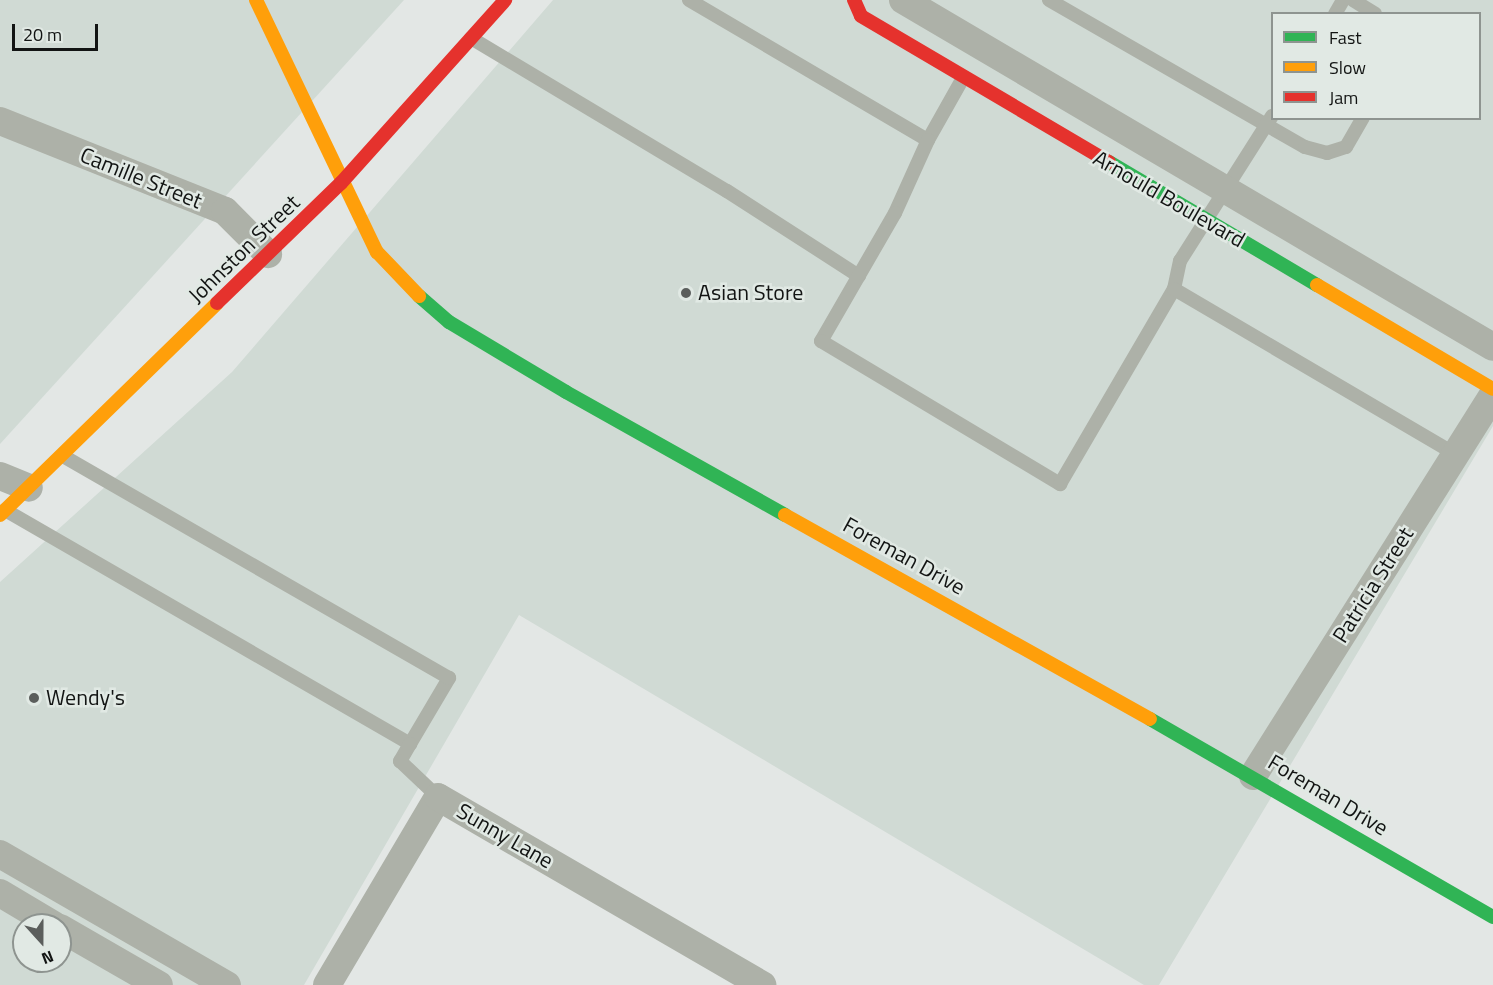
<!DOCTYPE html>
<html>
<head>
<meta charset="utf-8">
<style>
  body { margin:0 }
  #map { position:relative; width:1493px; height:985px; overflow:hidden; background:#e3e7e5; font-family:"Titillium Web",sans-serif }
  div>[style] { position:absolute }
  .built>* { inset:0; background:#d0dad4 }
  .lane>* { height:14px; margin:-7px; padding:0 7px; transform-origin:7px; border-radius:7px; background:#adb1a8 }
  .street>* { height:28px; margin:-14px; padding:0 14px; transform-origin:14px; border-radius:14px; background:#adb1a8 }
  .fast>* { height:14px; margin:-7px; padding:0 7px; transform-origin:7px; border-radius:7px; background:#30b455 }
  .slow>* { height:14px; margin:-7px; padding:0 7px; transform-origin:7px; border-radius:7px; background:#ff9f0a }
  .jam>* { height:14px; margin:-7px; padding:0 7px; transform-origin:7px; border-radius:7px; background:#e5322d }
  .dots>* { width:16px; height:16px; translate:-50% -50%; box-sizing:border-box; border:3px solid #e1e9e4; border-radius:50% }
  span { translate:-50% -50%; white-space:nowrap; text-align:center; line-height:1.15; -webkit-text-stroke:5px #e1e9e4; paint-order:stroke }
  .street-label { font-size:22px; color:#121413 }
  .poi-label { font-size:22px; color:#121413 }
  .left { translate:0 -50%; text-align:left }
  .legend { position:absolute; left:1271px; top:12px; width:210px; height:108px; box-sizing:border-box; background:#e1e9e4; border:2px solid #8e9490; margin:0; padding:8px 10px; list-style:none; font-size:18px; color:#121413 }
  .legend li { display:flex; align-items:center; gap:12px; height:30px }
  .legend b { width:30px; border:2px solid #8e9490 }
  .north { position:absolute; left:12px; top:913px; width:60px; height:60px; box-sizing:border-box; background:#e1e9e4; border:2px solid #8e9490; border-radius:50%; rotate:159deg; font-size:16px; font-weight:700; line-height:24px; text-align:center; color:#121413 }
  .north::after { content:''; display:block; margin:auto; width:21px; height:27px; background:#5b5e5c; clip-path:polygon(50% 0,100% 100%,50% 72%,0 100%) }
  .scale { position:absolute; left:12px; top:24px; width:86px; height:27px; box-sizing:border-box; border:3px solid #121413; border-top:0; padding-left:8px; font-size:18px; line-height:21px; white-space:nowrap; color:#121413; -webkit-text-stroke:4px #e1e9e4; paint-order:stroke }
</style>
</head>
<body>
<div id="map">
  <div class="built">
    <i style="clip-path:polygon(0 0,404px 0,0 444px)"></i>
    <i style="clip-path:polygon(evenodd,553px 0,1493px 0,1493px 426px,1159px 985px,1144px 985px,519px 615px,304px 985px,0 985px,0 582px,232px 372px,553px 0,1272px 14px,1480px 14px,1480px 118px,1272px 118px,1272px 14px,553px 0,24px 925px,60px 925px,60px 961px,24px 961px,24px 925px)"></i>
  </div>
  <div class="lane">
    <i style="left:689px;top:0;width:277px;rotate:30.4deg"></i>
    <i style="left:1049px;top:0;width:295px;rotate:29.9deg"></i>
    <i style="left:1305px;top:147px;width:23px;rotate:15deg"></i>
    <i style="left:1327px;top:153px;width:20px;rotate:-18deg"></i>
    <i style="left:1346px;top:147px;width:34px;rotate:-60deg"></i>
    <i style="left:1353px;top:0;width:26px;rotate:32deg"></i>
    <i style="left:1335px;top:14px;width:16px;rotate:-60deg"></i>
    <i style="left:471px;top:38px;width:298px;rotate:30.9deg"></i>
    <i style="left:727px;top:191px;width:157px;rotate:32.8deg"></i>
    <i style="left:963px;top:78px;width:71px;rotate:119.4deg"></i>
    <i style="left:928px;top:140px;width:80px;rotate:114.3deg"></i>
    <i style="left:895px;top:213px;width:148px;rotate:120deg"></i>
    <i style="left:821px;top:341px;width:279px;rotate:30.9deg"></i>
    <i style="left:1060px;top:484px;width:226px;rotate:-59.7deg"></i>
    <i style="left:1174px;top:289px;width:29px;rotate:-78deg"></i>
    <i style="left:1180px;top:261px;width:172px;rotate:-57.6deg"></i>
    <i style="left:1174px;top:289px;width:326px;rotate:30.4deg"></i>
    <i style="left:5px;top:510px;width:468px;rotate:30deg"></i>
    <i style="left:410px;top:744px;width:77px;rotate:-59.4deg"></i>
    <i style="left:449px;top:678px;width:445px;rotate:-150.1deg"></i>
    <i style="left:410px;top:744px;width:20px;rotate:120deg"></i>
    <i style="left:400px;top:761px;width:52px;rotate:43.5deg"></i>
  </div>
  <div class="street">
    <i style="left:903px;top:0;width:684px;rotate:30.46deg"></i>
    <i style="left:0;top:121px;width:242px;rotate:21.8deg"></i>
    <i style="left:225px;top:211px;width:61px;rotate:45deg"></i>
    <i style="left:0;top:476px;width:31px;rotate:22deg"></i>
    <i style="left:1253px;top:776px;width:450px;rotate:-57.8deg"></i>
    <i style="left:0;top:854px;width:262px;rotate:30deg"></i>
    <i style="left:0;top:893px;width:63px;rotate:30.7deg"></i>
    <i style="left:60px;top:928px;width:114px;rotate:29.9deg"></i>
    <i style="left:327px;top:985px;width:218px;rotate:-59.4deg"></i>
    <i style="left:438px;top:797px;width:375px;rotate:30.1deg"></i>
  </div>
  <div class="fast">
    <i style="left:1109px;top:162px;width:242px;rotate:30.6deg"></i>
    <i style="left:419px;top:296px;width:40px;rotate:41deg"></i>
    <i style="left:449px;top:322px;width:136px;rotate:30.9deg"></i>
    <i style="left:566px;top:392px;width:251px;rotate:29.3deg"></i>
    <i style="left:1150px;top:719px;width:396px;rotate:30deg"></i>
  </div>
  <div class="slow">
    <i style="left:256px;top:0;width:280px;rotate:64.4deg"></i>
    <i style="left:377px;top:252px;width:61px;rotate:46.3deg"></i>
    <i style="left:1317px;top:285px;width:204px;rotate:30.6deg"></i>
    <i style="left:0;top:515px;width:303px;rotate:-44.3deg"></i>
    <i style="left:785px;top:515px;width:418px;rotate:29.2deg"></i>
  </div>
  <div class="jam">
    <i style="left:854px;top:0;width:17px;rotate:66deg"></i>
    <i style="left:861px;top:16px;width:288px;rotate:30.5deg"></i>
    <i style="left:217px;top:303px;width:173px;rotate:-44.1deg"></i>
    <i style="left:341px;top:183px;width:246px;rotate:-48.1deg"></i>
  </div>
  <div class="dots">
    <i style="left:686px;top:293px;background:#5b5e5c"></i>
    <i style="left:34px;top:698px;background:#5b5e5c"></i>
  </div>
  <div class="street-label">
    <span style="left:141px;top:178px;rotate:22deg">Camille Street</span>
    <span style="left:1169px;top:199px;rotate:30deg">Arnould Boulevard</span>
    <span style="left:244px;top:249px;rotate:-44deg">Johnston Street</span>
    <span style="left:904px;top:556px;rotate:29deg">Foreman Drive</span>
    <span style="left:1373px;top:585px;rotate:-58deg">Patricia Street</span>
    <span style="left:1328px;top:795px;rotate:31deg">Foreman Drive</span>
    <span style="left:505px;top:836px;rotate:30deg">Sunny Lane</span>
  </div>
  <div class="poi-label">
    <span class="left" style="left:698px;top:293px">Asian Store</span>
    <span class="left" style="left:46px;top:698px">Wendy's</span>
  </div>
  <ul class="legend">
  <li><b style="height:8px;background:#30b455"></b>Fast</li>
  <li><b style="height:8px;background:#ff9f0a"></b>Slow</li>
  <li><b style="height:8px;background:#e5322d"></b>Jam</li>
  </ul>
  <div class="north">N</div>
  <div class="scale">20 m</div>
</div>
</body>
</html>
